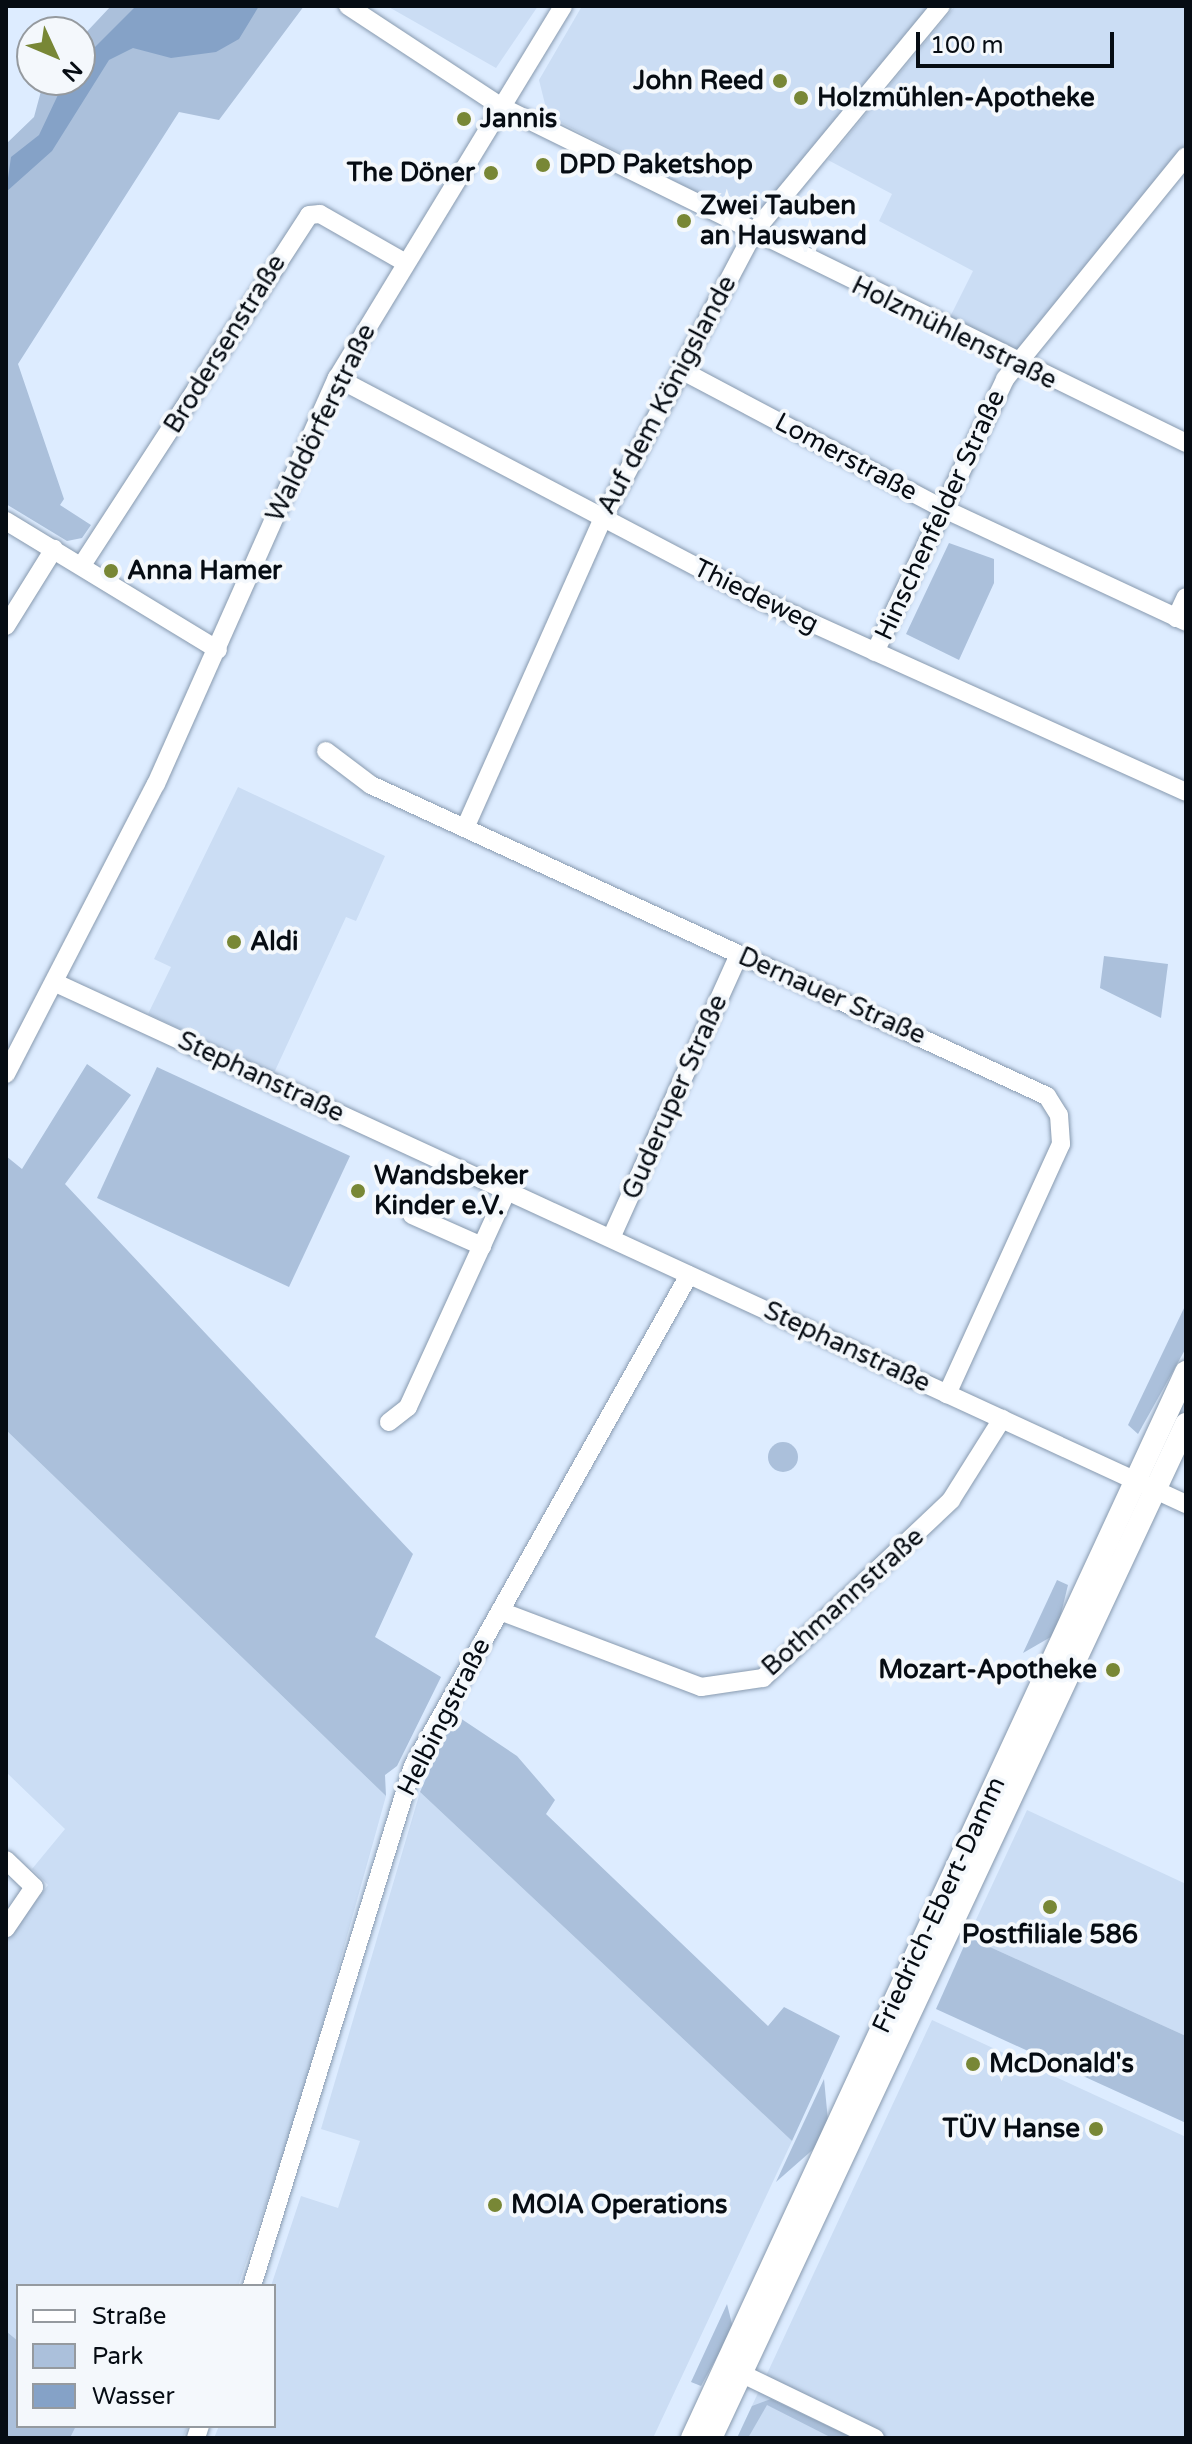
<!DOCTYPE html>
<html>
<head>
<meta charset="utf-8">
<style>
  body { margin:0 }
  #map { position:relative; width:1192px; height:2444px; overflow:hidden; background:#ddecff; font-family:"Varela Round",sans-serif }
  div>[style] { position:absolute }
  .built>* { inset:0; background:#cbddf4 }
  .green>* { inset:0; background:#abc0db }
  .round { border-radius:50% }
  .water>* { inset:0; background:#85a2c7 }
  .roads { filter:drop-shadow(0 0 2px #889aaf) drop-shadow(0 0 2px #889aaf) }
  .minor>* { height:18px; margin:-9px; padding:0 9px; transform-origin:9px; border-radius:9px; background:#fff }
  .major>* { height:22px; margin:-11px; padding:0 11px; transform-origin:11px; border-radius:11px; background:#fff }
  .dots>* { width:22px; height:22px; translate:-50% -50%; box-sizing:border-box; border:4px solid #f4f8fc; border-radius:50% }
  span { translate:-50% -50%; white-space:nowrap; text-align:center; line-height:1.15; -webkit-text-stroke:8px #f4f8fc; paint-order:stroke }
  .poi-label { font-size:26px; color:#060c13; font-weight:700 }
  .right { translate:-100% -50%; text-align:right }
  .left { translate:0 -50%; text-align:left }
  .street-label { font-size:26px; color:#060c13 }
  .frame { position:absolute; inset:0; border:8px solid #060c13; pointer-events:none }
  .legend { position:absolute; left:16px; top:2284px; width:260px; height:144px; box-sizing:border-box; background:#f4f8fc; border:2px solid #959a9f; margin:0; padding:10px 14px; list-style:none; font-size:24px; color:#060c13 }
  .legend li { display:flex; align-items:center; gap:16px; height:40px }
  .legend b { width:40px; border:2px solid #959a9f }
  .north { position:absolute; left:16px; top:16px; width:80px; height:80px; box-sizing:border-box; background:#f4f8fc; border:2px solid #959a9f; border-radius:50%; rotate:134deg; font-size:22px; font-weight:700; line-height:32px; text-align:center; color:#060c13 }
  .north::after { content:''; display:block; margin:auto; width:28px; height:36px; background:#788736; clip-path:polygon(50% 0,100% 100%,50% 72%,0 100%) }
  .scale { position:absolute; left:916px; top:32px; width:198px; height:36px; box-sizing:border-box; border:4px solid #060c13; border-top:0; padding-left:10px; font-size:24px; line-height:28px; white-space:nowrap; color:#060c13; -webkit-text-stroke:6px #f4f8fc; paint-order:stroke }
</style>
</head>
<body>
<div id="map">
  <div class="built">
    <i style="clip-path:polygon(387px 6px,538px 6px,496px 68px)"></i>
    <i style="clip-path:polygon(582px 6px,929px 6px,760px 212px,745px 217px,548px 116px,539px 80px)"></i>
    <i style="clip-path:polygon(955px 6px,1186px 6px,1186px 145px,1016px 358px,947px 323px,973px 271px,879px 221px,892px 194px,828px 160px)"></i>
    <i style="clip-path:polygon(238px 787px,385px 856px,356px 921px,346px 917px,274px 1073px,148px 1014px,171px 967px,154px 959px)"></i>
    <i style="clip-path:polygon(6px 1430px,386px 1796px,302px 2098px,238px 2286px,18px 2286px,18px 2341px,6px 2331px,6px 1940px,48px 1885px,32px 1869px,65px 1829px,6px 1772px)"></i>
    <i style="clip-path:polygon(420px 1792px,792px 2141px,653px 2438px,214px 2438px,219px 2426px,274px 2426px,271px 2286px,301px 2196px,338px 2208px,360px 2141px,321px 2129px)"></i>
    <i style="clip-path:polygon(1027px 1810px,1186px 1884px,1186px 2036px,968px 1937px)"></i>
    <i style="clip-path:polygon(932px 2020px,1186px 2137px,1186px 2438px,737px 2438px)"></i>
    <i style="clip-path:polygon(76px 2426px,188px 2426px,183px 2438px,70px 2438px)"></i>
  </div>
  <div class="green">
    <i style="clip-path:polygon(111px 6px,304px 6px,219px 120px,179px 112px,18px 364px,64px 499px,60px 505px,91px 525px,82px 538px,67px 541px,6px 504px,6px 144px,34px 117px,44px 80px,80px 80px,80px 39px)"></i>
    <i style="clip-path:polygon(949px 543px,994px 559px,994px 583px,959px 660px,906px 634px)"></i>
    <i style="clip-path:polygon(1104px 956px,1168px 964px,1161px 1018px,1100px 988px)"></i>
    <i style="clip-path:polygon(87px 1064px,131px 1095px,65px 1184px,413px 1554px,375px 1637px,441px 1677px,397px 1766px,385px 1775px,386px 1796px,6px 1430px,6px 1156px,22px 1169px)"></i>
    <i style="clip-path:polygon(157px 1067px,350px 1156px,289px 1287px,97px 1198px)"></i>
    <i style="clip-path:polygon(1186px 1304px,1186px 1348px,1138px 1434px,1128px 1425px)"></i>
    <i class="round" style="left:768px;top:1442px;width:30px;height:30px"></i>
    <i style="clip-path:polygon(1057px 1580px,1068px 1585px,1056px 1634px,1023px 1653px)"></i>
    <i style="clip-path:polygon(454px 1714px,517px 1756px,555px 1800px,546px 1814px,768px 2026px,784px 2007px,840px 2036px,792px 2141px,420px 1792px)"></i>
    <i style="clip-path:polygon(968px 1937px,1186px 2036px,1186px 2123px,936px 2009px)"></i>
    <i style="clip-path:polygon(824px 2079px,828px 2121px,817px 2146px,776px 2182px)"></i>
    <i style="clip-path:polygon(727px 2304px,733px 2328px,701px 2386px,691px 2382px)"></i>
    <i style="clip-path:polygon(6px 2331px,18px 2341px,18px 2426px,76px 2426px,70px 2438px,6px 2438px)"></i>
    <i style="clip-path:polygon(771px 2399px,853px 2438px,832px 2438px,767px 2405px,748px 2438px,737px 2438px,752px 2406px)"></i>
  </div>
  <div class="water">
    <i style="clip-path:polygon(136px 6px,259px 6px,239px 39px,216px 52px,171px 58px,133px 48px,109px 60px,52px 151px,6px 192px,11px 157px,39px 135px,65px 80px,80px 80px,80px 62px)"></i>
  </div>
  <div class="roads">
    <div class="minor">
      <i style="left:348px;top:6px;width:184px;rotate:33.3deg"></i>
      <i style="left:502px;top:107px;width:762px;rotate:26.16deg"></i>
      <i style="left:681px;top:370px;width:297px;rotate:27.9deg"></i>
      <i style="left:944px;top:509px;width:267px;rotate:25deg"></i>
      <i style="left:337px;top:378px;width:469px;rotate:27.7deg"></i>
      <i style="left:752px;top:596px;width:476px;rotate:24.3deg"></i>
      <i style="left:6px;top:521px;width:248px;rotate:31.3deg"></i>
      <i style="left:82px;top:565px;width:417px;rotate:-57deg"></i>
      <i style="left:309px;top:215px;width:11px;rotate:-5deg"></i>
      <i style="left:320px;top:214px;width:97px;rotate:29.7deg"></i>
      <i style="left:1176px;top:618px;width:23px;rotate:-65deg"></i>
      <i style="left:6px;top:626px;width:91px;rotate:-58.1deg"></i>
      <i style="left:875px;top:652px;width:302px;rotate:-64.5deg"></i>
      <i style="left:1005px;top:379px;width:287px;rotate:-50.9deg"></i>
      <i style="left:326px;top:751px;width:56px;rotate:37.1deg"></i>
      <i style="left:371px;top:785px;width:744px;rotate:24.71deg"></i>
      <i style="left:1047px;top:1096px;width:22px;rotate:58deg"></i>
      <i style="left:1059px;top:1115px;width:29px;rotate:86deg"></i>
      <i style="left:1061px;top:1144px;width:275px;rotate:114.5deg"></i>
      <i style="left:465px;top:828px;width:337px;rotate:-66deg"></i>
      <i style="left:602px;top:520px;width:324px;rotate:-62.2deg"></i>
      <i style="left:753px;top:233px;width:295px;rotate:-50.4deg"></i>
      <i style="left:58px;top:984px;width:1242px;rotate:24.75deg"></i>
      <i style="left:6px;top:1074px;width:326px;rotate:-62.7deg"></i>
      <i style="left:156px;top:784px;width:445px;rotate:-66deg"></i>
      <i style="left:337px;top:378px;width:435px;rotate:-58.7deg"></i>
      <i style="left:412px;top:1215px;width:77px;rotate:23.9deg"></i>
      <i style="left:611px;top:1238px;width:311px;rotate:-65.7deg"></i>
      <i style="left:389px;top:1422px;width:24px;rotate:-38deg"></i>
      <i style="left:408px;top:1407px;width:238px;rotate:-65.4deg"></i>
      <i style="left:500px;top:1611px;width:215px;rotate:20.7deg"></i>
      <i style="left:701px;top:1687px;width:63px;rotate:-8.3deg"></i>
      <i style="left:763px;top:1678px;width:259px;rotate:-43.4deg"></i>
      <i style="left:951px;top:1500px;width:96px;rotate:-57.8deg"></i>
      <i style="left:6px;top:1860px;width:39px;rotate:44deg"></i>
      <i style="left:34px;top:1887px;width:50px;rotate:124.3deg"></i>
      <i style="left:252px;top:2286px;width:544px;rotate:-72.8deg"></i>
      <i style="left:413px;top:1766px;width:563px;rotate:-60.66deg"></i>
      <i style="left:730px;top:2368px;width:161px;rotate:25.8deg"></i>
      <i style="left:196px;top:2438px;width:13px;rotate:-72deg"></i>
    </div>
    <div class="major">
      <i style="left:692px;top:2438px;width:1175px;rotate:-65.14deg"></i>
      <i style="left:711px;top:2438px;width:1120px;rotate:-64.9deg"></i>
    </div>
  </div>
  <div class="dots">
    <i style="left:780px;top:81px;background:#788736"></i>
    <i style="left:801px;top:98px;background:#788736"></i>
    <i style="left:464px;top:119px;background:#788736"></i>
    <i style="left:543px;top:165px;background:#788736"></i>
    <i style="left:491px;top:173px;background:#788736"></i>
    <i style="left:684px;top:221px;background:#788736"></i>
    <i style="left:111px;top:571px;background:#788736"></i>
    <i style="left:234px;top:942px;background:#788736"></i>
    <i style="left:358px;top:1191px;background:#788736"></i>
    <i style="left:1113px;top:1670px;background:#788736"></i>
    <i style="left:1050px;top:1907px;background:#788736"></i>
    <i style="left:973px;top:2064px;background:#788736"></i>
    <i style="left:1096px;top:2129px;background:#788736"></i>
    <i style="left:495px;top:2205px;background:#788736"></i>
  </div>
  <div class="poi-label">
    <span class="right" style="left:764px;top:81px">John Reed</span>
    <span class="left" style="left:817px;top:98px">Holzmühlen-Apotheke</span>
    <span class="left" style="left:480px;top:119px">Jannis</span>
    <span class="left" style="left:559px;top:165px">DPD Paketshop</span>
    <span class="right" style="left:475px;top:173px">The Döner</span>
    <span class="left" style="left:700px;top:221px">Zwei Tauben<br>an Hauswand</span>
    <span class="left" style="left:127px;top:571px">Anna Hamer</span>
    <span class="left" style="left:250px;top:942px">Aldi</span>
    <span class="left" style="left:374px;top:1191px">Wandsbeker<br>Kinder e.V.</span>
    <span class="right" style="left:1097px;top:1670px">Mozart-Apotheke</span>
    <span style="left:1050px;top:1935px">Postfiliale 586</span>
    <span class="left" style="left:989px;top:2064px">McDonald's</span>
    <span class="right" style="left:1080px;top:2129px">TÜV Hanse</span>
    <span class="left" style="left:511px;top:2205px">MOIA Operations</span>
  </div>
  <div class="street-label">
    <span style="left:954px;top:333px;rotate:26deg">Holzmühlenstraße</span>
    <span style="left:225px;top:344px;rotate:-58deg">Brodersenstraße</span>
    <span style="left:667px;top:395px;rotate:-62deg">Auf dem Königslande</span>
    <span style="left:321px;top:423px;rotate:-64deg">Walddörferstraße</span>
    <span style="left:846px;top:457px;rotate:28deg">Lomerstraße</span>
    <span style="left:940px;top:515px;rotate:-65deg">Hinschenfelder Straße</span>
    <span style="left:756px;top:596px;rotate:26deg">Thiedeweg</span>
    <span style="left:832px;top:996px;rotate:24deg">Dernauer Straße</span>
    <span style="left:261px;top:1077px;rotate:25deg">Stephanstraße</span>
    <span style="left:675px;top:1097px;rotate:-66deg">Guderuper Straße</span>
    <span style="left:847px;top:1347px;rotate:25deg">Stephanstraße</span>
    <span style="left:843px;top:1602px;rotate:-42deg">Bothmannstraße</span>
    <span style="left:444px;top:1717px;rotate:-63deg">Helbingstraße</span>
    <span style="left:939px;top:1905px;rotate:-65deg">Friedrich-Ebert-Damm</span>
  </div>
  <div class="frame"></div>
  <ul class="legend">
  <li><b style="height:10px;background:#fff"></b>Straße</li>
  <li><b style="height:22px;background:#abc0db"></b>Park</li>
  <li><b style="height:22px;background:#85a2c7"></b>Wasser</li>
  </ul>
  <div class="north">N</div>
  <div class="scale">100 m</div>
</div>
</body>
</html>
